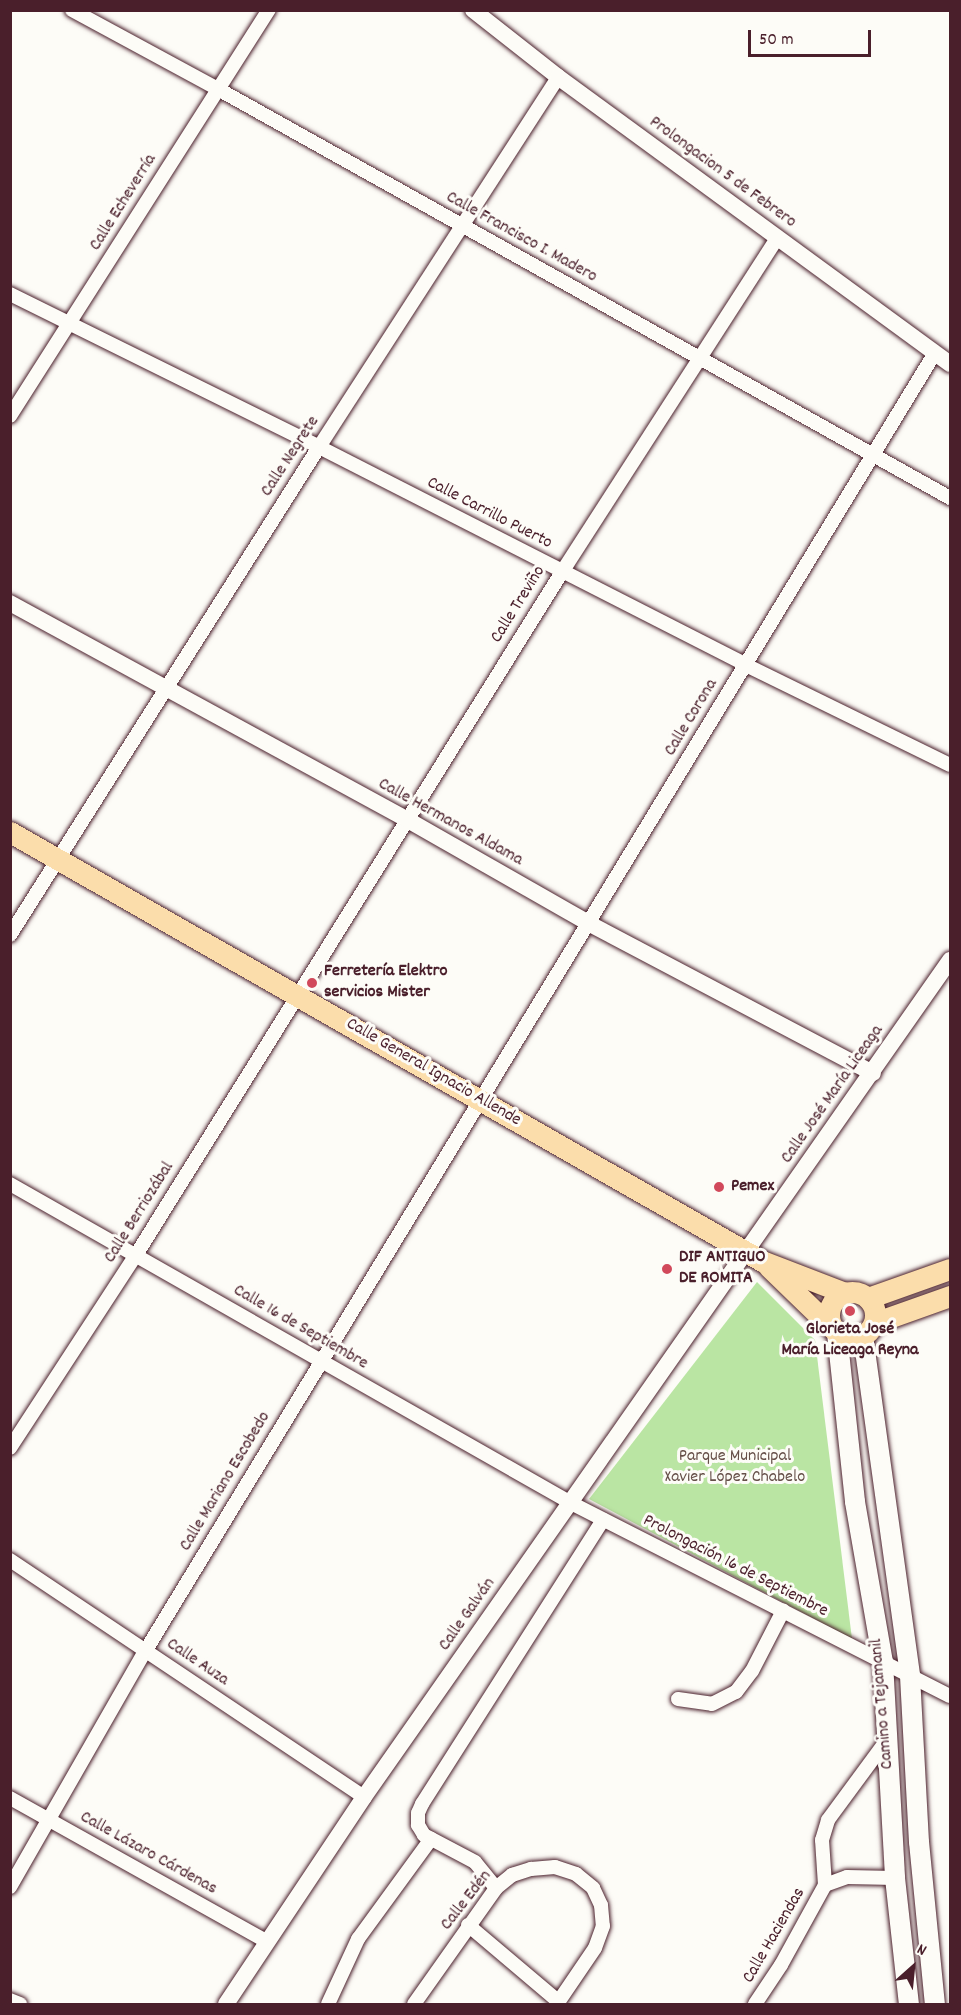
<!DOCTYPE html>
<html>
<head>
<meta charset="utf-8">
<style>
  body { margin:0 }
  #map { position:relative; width:961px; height:2015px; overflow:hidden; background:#fdfcf7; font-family:Dekko,sans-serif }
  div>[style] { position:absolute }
  .green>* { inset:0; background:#bae5a3 }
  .roads { filter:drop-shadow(0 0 2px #4a1f2b) drop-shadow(0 0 2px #4a1f2b) }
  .minor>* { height:14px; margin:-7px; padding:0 7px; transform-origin:7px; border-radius:7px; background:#fdfcf7 }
  .tertiary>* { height:16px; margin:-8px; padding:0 8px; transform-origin:8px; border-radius:8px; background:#fdfcf7 }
  .secondary>* { height:20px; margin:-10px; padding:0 10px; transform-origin:10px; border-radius:10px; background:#fdfcf7 }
  .primary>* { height:21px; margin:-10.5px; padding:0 10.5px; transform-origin:10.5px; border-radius:10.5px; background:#fbddab }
  .primary>.ring { margin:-10.5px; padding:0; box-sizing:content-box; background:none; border:21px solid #fbddab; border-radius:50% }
  .dots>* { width:16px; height:16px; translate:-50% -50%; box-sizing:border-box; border:3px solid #fdfcf7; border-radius:50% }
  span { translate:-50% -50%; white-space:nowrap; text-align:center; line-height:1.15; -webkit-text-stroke:6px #fdfcf7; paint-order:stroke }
  .street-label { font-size:18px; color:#4a1f2b }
  .poi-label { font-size:18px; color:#4a1f2b; font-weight:700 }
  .left { translate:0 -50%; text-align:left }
  .park-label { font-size:18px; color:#665049 }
  .frame { position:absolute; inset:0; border:12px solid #4a1f2b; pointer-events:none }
  .north { position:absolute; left:883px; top:1937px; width:60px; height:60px; -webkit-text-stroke:4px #fdfcf7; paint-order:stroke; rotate:27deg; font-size:16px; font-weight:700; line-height:24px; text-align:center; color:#4a1f2b }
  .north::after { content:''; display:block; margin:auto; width:21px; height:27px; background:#4a1f2b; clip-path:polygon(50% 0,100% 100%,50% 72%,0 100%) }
  .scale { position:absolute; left:748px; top:30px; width:123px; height:27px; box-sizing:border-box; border:3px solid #4a1f2b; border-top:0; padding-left:8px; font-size:18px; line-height:21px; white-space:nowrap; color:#4a1f2b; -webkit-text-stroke:4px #fdfcf7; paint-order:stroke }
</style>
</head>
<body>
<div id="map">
  <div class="green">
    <i style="clip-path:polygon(757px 1282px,815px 1340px,852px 1639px,589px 1499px)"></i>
  </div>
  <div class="roads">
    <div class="minor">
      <i style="left:72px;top:10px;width:166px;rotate:28.4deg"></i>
      <i style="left:218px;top:89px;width:839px;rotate:29.19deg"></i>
      <i style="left:10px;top:294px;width:345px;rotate:26.3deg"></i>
      <i style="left:319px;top:447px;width:479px;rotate:27deg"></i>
      <i style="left:746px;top:665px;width:227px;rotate:26.1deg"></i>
      <i style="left:10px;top:416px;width:482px;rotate:-57.5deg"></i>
      <i style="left:10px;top:935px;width:578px;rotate:-57.66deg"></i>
      <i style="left:319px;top:447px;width:440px;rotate:-57.1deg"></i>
      <i style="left:10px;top:1184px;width:645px;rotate:29.62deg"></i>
      <i style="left:571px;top:1503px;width:425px;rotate:27deg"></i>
      <i style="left:10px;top:1448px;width:230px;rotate:-56.9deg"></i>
      <i style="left:136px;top:1255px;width:805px;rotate:-58.05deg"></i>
      <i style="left:562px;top:572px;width:397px;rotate:-57.2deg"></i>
      <i style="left:10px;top:1560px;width:426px;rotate:33.8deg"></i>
      <i style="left:678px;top:1699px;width:34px;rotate:8deg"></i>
      <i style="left:712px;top:1704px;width:27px;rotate:-27deg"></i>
      <i style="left:736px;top:1692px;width:26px;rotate:-53deg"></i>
      <i style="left:752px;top:1671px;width:68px;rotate:-62.7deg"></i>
      <i style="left:10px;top:1798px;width:295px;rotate:29.2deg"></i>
      <i style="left:825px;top:1885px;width:23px;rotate:-20deg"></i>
      <i style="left:847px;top:1877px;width:48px;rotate:1.2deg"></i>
      <i style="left:10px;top:1887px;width:273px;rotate:-60.2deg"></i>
      <i style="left:146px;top:1650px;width:1518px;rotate:-58.69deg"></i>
      <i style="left:496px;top:1888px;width:33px;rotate:-129deg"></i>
      <i style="left:475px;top:1862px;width:58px;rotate:-152.1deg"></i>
      <i style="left:424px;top:1835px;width:12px;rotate:-121deg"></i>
      <i style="left:418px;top:1825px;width:12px;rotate:-90deg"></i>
      <i style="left:418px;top:1813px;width:10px;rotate:-66deg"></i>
      <i style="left:422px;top:1804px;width:337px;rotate:-57.5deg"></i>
      <i style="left:468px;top:1925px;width:119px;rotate:40.2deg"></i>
      <i style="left:10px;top:2000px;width:11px;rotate:22deg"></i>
      <i style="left:328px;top:2004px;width:72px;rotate:-65.2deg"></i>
      <i style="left:358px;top:1939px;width:124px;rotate:-53.9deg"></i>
      <i style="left:414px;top:2004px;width:142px;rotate:-54.7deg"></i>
      <i style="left:496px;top:1888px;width:21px;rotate:-39deg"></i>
      <i style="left:512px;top:1875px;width:20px;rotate:-18deg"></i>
      <i style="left:531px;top:1869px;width:24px;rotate:-5deg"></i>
      <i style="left:555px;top:1867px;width:22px;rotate:18deg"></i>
      <i style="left:576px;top:1874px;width:22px;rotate:39deg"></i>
      <i style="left:593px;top:1888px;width:19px;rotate:65deg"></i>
      <i style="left:601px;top:1905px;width:21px;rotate:85deg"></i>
      <i style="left:603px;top:1926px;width:23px;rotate:110deg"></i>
      <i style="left:595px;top:1948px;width:68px;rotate:124.2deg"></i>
      <i style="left:755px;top:2004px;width:47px;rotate:-56.3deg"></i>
      <i style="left:781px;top:1965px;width:91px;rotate:-61.2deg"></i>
      <i style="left:825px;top:1885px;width:45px;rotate:-93.8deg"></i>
      <i style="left:822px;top:1840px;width:21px;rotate:-73deg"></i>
      <i style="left:828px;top:1820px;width:99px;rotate:-53.6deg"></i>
    </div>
    <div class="tertiary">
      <i style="left:473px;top:10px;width:108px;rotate:38.2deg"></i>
      <i style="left:558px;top:77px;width:486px;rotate:36.2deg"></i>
      <i style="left:10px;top:603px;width:451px;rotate:28.6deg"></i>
      <i style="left:406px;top:819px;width:210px;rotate:29.7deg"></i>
      <i style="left:588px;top:923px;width:322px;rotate:27.8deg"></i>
      <i style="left:226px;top:2004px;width:249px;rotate:-56.3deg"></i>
      <i style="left:364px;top:1797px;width:1022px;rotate:-55deg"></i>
    </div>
    <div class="secondary">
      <i style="left:837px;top:1333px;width:170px;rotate:83.9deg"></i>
      <i style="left:855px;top:1502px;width:162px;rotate:80.1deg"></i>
      <i style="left:883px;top:1662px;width:216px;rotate:86.8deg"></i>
      <i style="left:895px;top:1878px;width:127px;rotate:83.7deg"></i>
      <i style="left:863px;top:1336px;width:343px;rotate:82.1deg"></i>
      <i style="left:910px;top:1676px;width:166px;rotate:86.9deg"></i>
      <i style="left:919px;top:1842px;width:163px;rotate:84.4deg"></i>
    </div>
    <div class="primary">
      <i style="left:10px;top:832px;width:866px;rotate:29.7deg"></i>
      <i style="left:762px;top:1261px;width:89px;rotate:21.1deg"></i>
      <i style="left:769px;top:1267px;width:88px;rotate:44.1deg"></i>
      <i class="ring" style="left:829px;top:1292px;width:25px;height:25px"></i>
      <i style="left:868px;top:1298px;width:87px;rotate:-19.5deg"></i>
      <i style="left:874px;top:1323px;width:81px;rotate:-19.6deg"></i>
    </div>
  </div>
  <div class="dots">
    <i style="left:312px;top:983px;background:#d1495b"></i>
    <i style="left:719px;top:1187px;background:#d1495b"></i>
    <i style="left:667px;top:1269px;background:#d1495b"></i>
    <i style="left:850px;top:1311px;background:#d1495b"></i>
  </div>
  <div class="street-label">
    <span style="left:722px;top:173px;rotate:36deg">Prolongacion 5 de Febrero</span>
    <span style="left:124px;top:203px;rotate:-58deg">Calle Echeverría</span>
    <span style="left:521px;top:238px;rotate:29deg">Calle Francisco I. Madero</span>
    <span style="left:291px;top:457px;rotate:-57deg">Calle Negrete</span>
    <span style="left:489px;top:514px;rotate:27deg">Calle Carrillo Puerto</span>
    <span style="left:519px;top:605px;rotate:-58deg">Calle Treviño</span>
    <span style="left:692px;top:718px;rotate:-59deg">Calle Corona</span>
    <span style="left:450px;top:823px;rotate:29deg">Calle Hermanos Aldama</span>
    <span style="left:433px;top:1073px;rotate:30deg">Calle General Ignacio Allende</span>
    <span style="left:833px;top:1095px;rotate:-55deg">Calle José María Liceaga</span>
    <span style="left:140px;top:1213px;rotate:-58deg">Calle Berriozábal</span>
    <span style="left:300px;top:1328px;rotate:30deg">Calle 16 de Septiembre</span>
    <span style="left:226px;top:1482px;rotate:-59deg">Calle Mariano Escobedo</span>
    <span style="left:735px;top:1567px;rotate:27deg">Prolongación 16 de Septiembre</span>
    <span style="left:468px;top:1615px;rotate:-55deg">Calle Galván</span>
    <span style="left:197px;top:1663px;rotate:34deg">Calle Auza</span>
    <span style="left:883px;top:1704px;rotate:-95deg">Camino a Tejamanil</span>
    <span style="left:148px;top:1854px;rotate:29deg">Calle Lázaro Cárdenas</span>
    <span style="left:467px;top:1901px;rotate:-52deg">Calle Edén</span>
    <span style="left:775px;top:1936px;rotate:-60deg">Calle Haciendas</span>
  </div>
  <div class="poi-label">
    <span class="left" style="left:324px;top:983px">Ferretería Elektro<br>servicios Mister</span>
    <span class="left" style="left:731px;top:1187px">Pemex</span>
    <span class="left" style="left:679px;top:1269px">DIF ANTIGUO<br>DE ROMITA</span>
    <span style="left:850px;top:1341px">Glorieta José<br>María Liceaga Reyna</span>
  </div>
  <div class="park-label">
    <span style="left:735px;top:1468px">Parque Municipal<br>Xavier López Chabelo</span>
  </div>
  <div class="frame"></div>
  <div class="north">N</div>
  <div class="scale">50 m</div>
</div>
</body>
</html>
